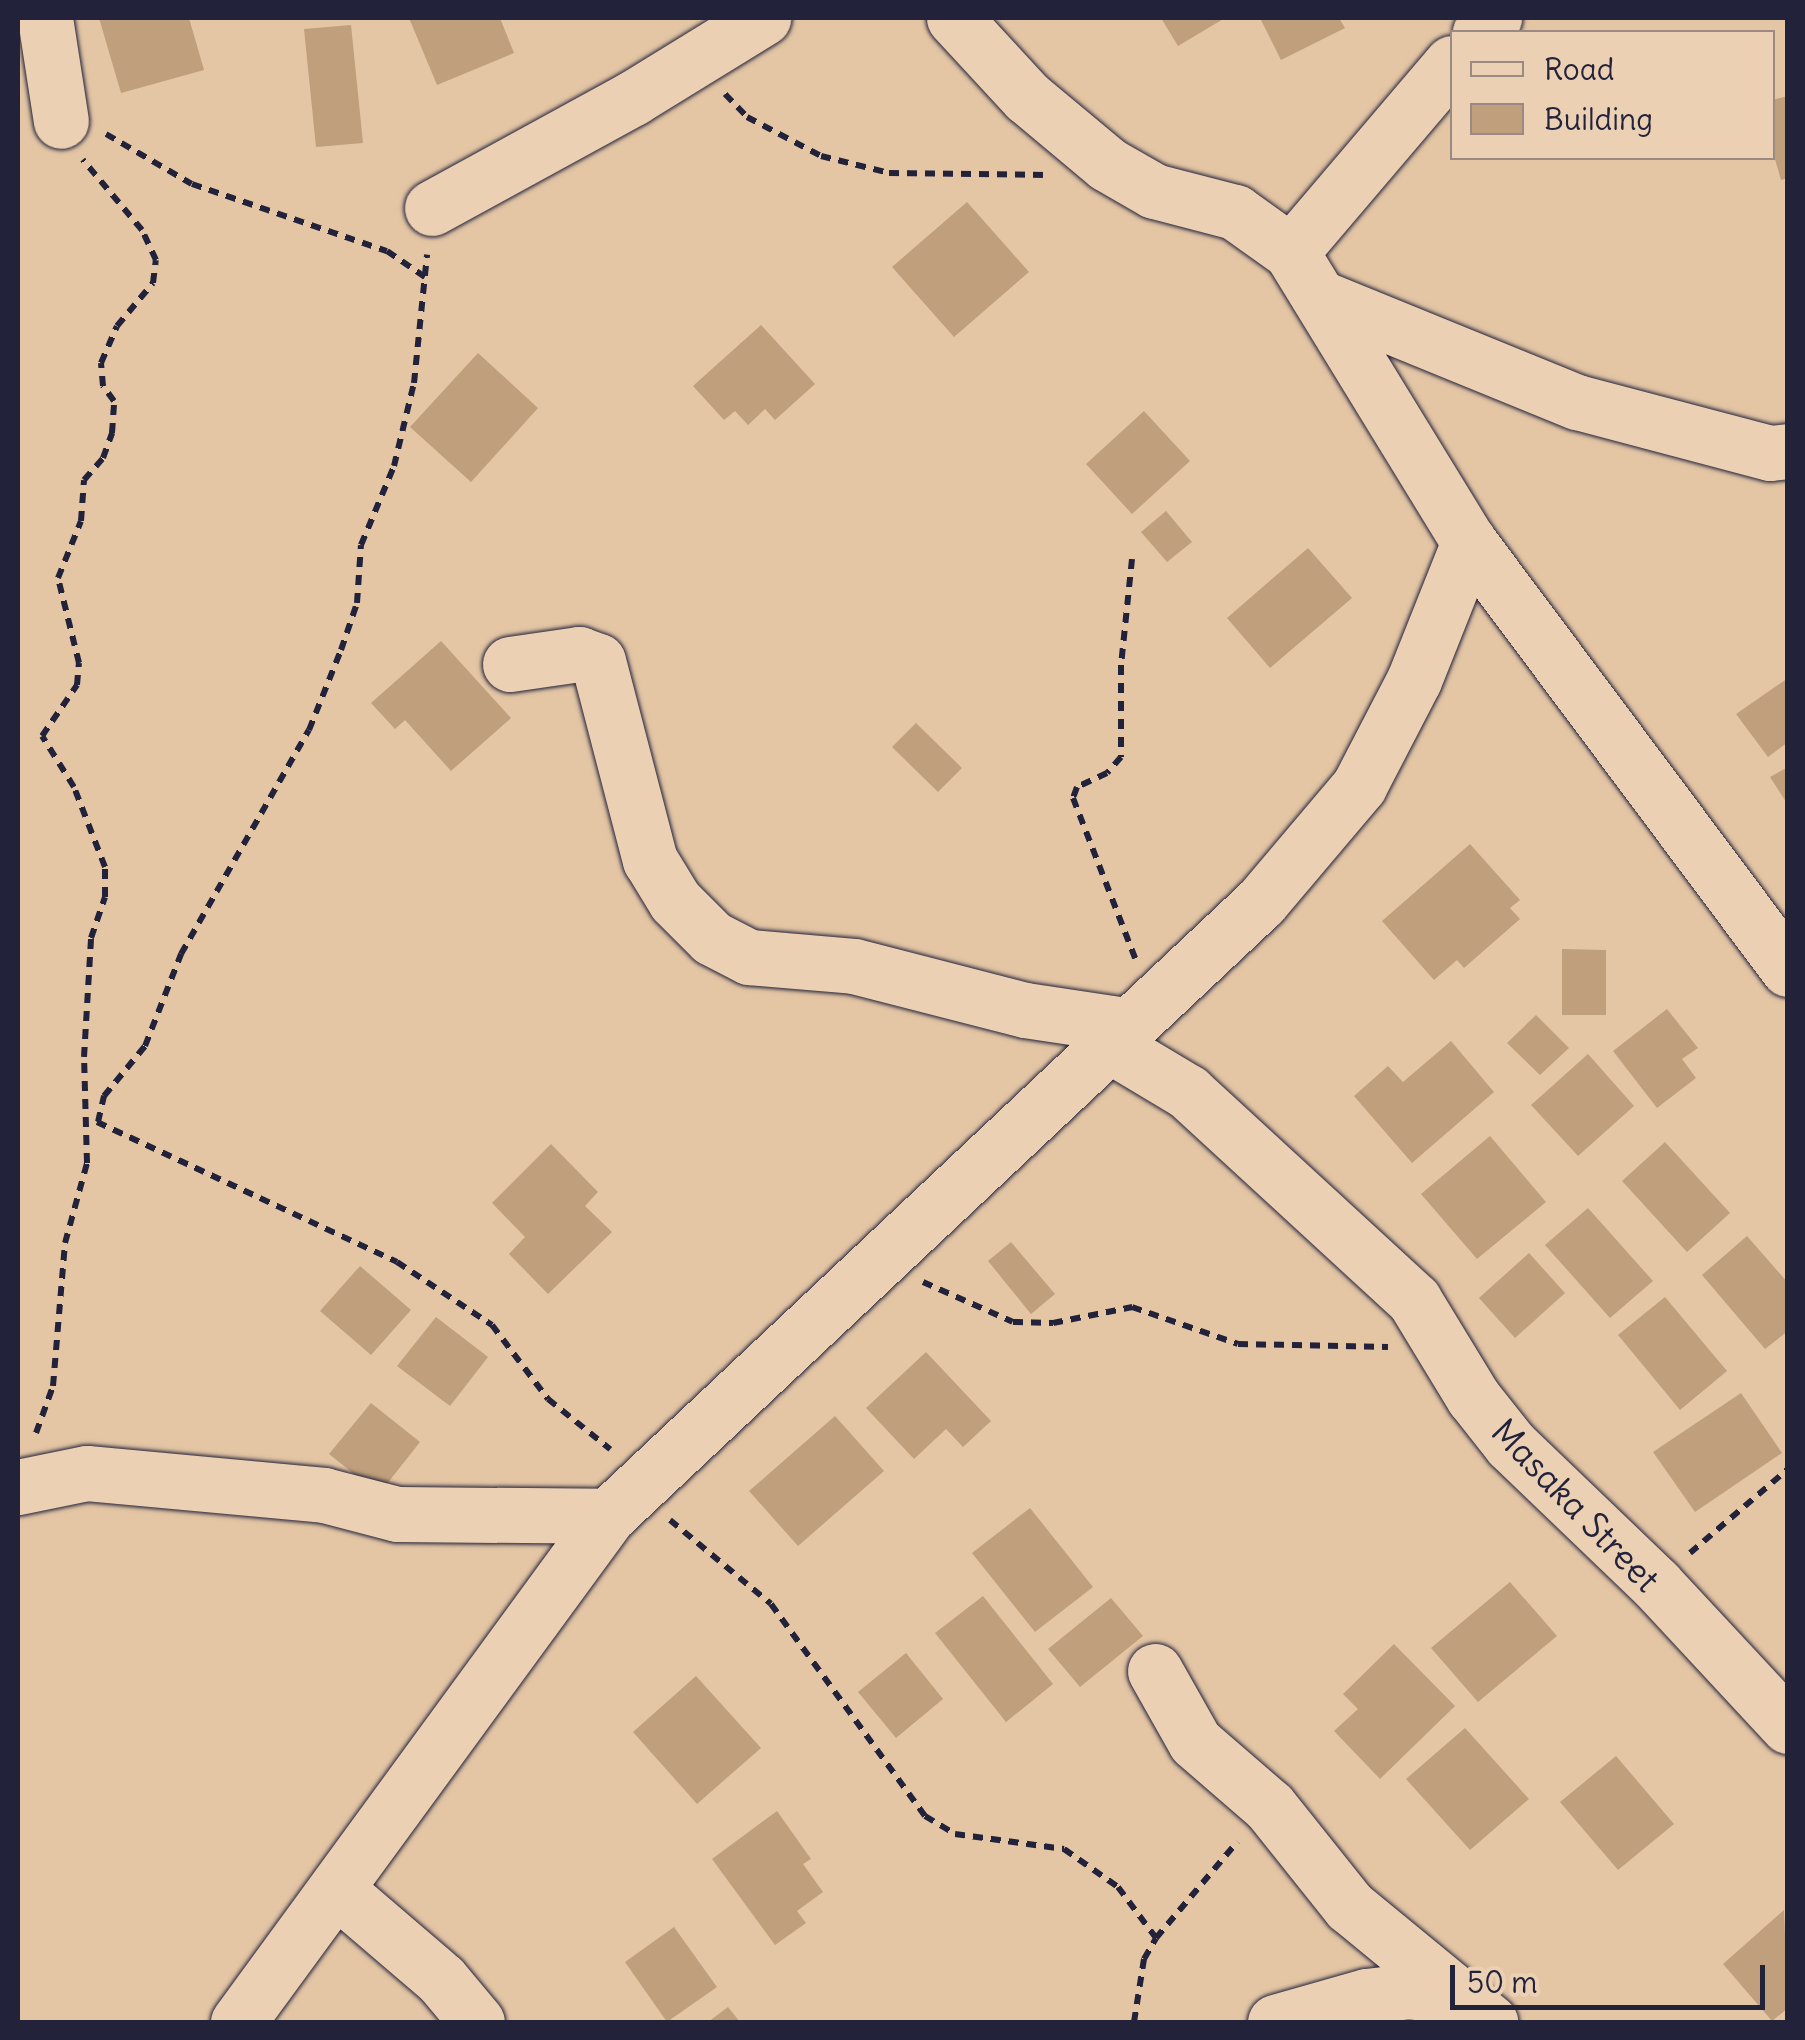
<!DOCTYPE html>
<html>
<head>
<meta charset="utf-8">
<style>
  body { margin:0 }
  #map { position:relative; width:1805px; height:2040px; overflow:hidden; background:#e4c6a5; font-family:Delius,sans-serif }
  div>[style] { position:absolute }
  .building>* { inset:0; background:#bf9f7c }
  .path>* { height:6px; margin-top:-3px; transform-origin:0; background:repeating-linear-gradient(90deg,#22223b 0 10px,transparent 0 18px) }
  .roads { filter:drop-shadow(0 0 2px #22223b) drop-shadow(0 0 2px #22223b) }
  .minor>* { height:55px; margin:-27.5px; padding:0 27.5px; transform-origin:27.5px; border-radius:27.5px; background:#ecd0b3 }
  span { translate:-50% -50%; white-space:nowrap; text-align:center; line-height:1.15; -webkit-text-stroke:8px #ecd0b3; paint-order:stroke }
  .street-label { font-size:35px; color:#22223b }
  .frame { position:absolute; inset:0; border:20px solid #22223b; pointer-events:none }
  .legend { position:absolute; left:1450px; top:30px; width:325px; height:130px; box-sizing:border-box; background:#ecd0b3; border:2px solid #9b8a83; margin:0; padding:12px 18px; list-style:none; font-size:30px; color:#22223b }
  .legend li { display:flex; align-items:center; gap:20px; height:50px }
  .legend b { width:50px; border:2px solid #9b8a83 }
  .scale { position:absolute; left:1450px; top:1965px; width:315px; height:45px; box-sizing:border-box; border:5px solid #22223b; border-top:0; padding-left:12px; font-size:30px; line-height:35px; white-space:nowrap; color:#22223b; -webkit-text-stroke:8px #ecd0b3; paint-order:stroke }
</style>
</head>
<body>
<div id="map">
  <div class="building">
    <i style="clip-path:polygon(99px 18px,189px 18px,204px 70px,121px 93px)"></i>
    <i style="clip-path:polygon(409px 18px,500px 18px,514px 53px,437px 85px)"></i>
    <i style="clip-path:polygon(1161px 18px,1225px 18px,1178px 46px)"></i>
    <i style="clip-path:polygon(1260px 18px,1339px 18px,1345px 28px,1281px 60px)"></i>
    <i style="clip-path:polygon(351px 25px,363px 143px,316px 147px,304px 29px)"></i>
    <i style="clip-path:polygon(1788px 96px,1788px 178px,1781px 180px,1772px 149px,1772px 100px)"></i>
    <i style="clip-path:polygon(967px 202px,1029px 272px,954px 337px,892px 267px)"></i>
    <i style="clip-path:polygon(761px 325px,815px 384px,775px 420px,765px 409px,748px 425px,735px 411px,724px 420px,693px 386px)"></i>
    <i style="clip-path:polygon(478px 353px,538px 408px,471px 482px,410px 427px)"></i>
    <i style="clip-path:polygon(1144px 411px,1190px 461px,1132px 514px,1086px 464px)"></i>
    <i style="clip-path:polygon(1166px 511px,1192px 542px,1167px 562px,1141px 532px)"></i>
    <i style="clip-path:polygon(1308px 548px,1352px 598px,1270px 668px,1227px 618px)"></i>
    <i style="clip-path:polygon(441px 641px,511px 718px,451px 771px,405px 720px,395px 729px,371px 703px)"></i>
    <i style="clip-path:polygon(1788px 678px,1788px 742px,1768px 757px,1736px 714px)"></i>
    <i style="clip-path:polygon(916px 723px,962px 768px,938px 792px,892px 747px)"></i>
    <i style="clip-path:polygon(1788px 767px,1788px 805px,1770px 777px)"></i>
    <i style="clip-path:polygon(1470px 844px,1520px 900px,1510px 908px,1520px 919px,1464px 968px,1457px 960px,1434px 980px,1382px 921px)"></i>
    <i style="clip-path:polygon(1562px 949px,1606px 950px,1606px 1015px,1562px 1015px)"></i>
    <i style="clip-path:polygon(1667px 1009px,1698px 1048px,1682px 1059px,1696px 1078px,1657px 1108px,1613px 1051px)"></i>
    <i style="clip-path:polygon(1536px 1015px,1569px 1048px,1540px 1075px,1507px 1043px)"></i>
    <i style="clip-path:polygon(1451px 1041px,1494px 1092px,1412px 1163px,1354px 1096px,1388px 1066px,1403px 1082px)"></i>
    <i style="clip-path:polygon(1588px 1054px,1634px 1106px,1578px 1156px,1531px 1105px)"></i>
    <i style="clip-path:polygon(1490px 1136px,1546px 1202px,1477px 1259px,1421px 1194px)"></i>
    <i style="clip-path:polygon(1665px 1142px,1730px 1213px,1687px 1252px,1622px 1181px)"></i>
    <i style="clip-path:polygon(551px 1144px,598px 1192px,585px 1206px,612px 1232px,548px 1294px,509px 1254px,525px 1237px,492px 1203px)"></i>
    <i style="clip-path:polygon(1588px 1208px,1653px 1281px,1610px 1318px,1545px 1245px)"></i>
    <i style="clip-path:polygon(1747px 1236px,1788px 1283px,1788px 1331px,1765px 1349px,1702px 1275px)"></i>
    <i style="clip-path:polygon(1011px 1242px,1055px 1294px,1031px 1314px,988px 1261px)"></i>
    <i style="clip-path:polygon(1529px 1253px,1565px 1293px,1515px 1338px,1479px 1298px)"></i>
    <i style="clip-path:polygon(360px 1266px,411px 1310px,371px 1355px,320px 1311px)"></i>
    <i style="clip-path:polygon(1665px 1297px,1727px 1371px,1680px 1410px,1618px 1335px)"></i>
    <i style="clip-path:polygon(436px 1317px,488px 1357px,450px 1406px,397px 1366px)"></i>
    <i style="clip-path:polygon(926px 1352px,991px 1421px,963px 1447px,946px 1429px,914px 1459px,866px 1408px)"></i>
    <i style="clip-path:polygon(1741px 1393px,1782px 1453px,1695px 1512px,1653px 1452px)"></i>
    <i style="clip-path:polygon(371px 1403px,420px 1442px,379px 1494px,329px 1454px)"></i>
    <i style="clip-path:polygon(835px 1416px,884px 1471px,798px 1546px,749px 1491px)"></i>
    <i style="clip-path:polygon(1030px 1508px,1093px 1587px,1035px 1632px,972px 1553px)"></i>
    <i style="clip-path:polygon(1510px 1582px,1557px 1636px,1478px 1702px,1431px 1648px)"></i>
    <i style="clip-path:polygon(983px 1596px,1053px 1684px,1006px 1722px,935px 1633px)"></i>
    <i style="clip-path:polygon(1111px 1598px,1143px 1636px,1080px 1687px,1048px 1649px)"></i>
    <i style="clip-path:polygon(1394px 1644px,1455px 1706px,1380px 1779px,1334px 1731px,1358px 1709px,1343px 1694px)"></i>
    <i style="clip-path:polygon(906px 1653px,943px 1699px,896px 1738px,858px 1692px)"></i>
    <i style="clip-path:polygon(696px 1676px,761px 1748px,697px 1804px,633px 1732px)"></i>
    <i style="clip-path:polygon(1465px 1728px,1529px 1799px,1470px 1850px,1406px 1779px)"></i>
    <i style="clip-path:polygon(1616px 1756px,1674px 1824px,1618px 1870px,1560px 1802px)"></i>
    <i style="clip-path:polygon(777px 1811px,811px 1859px,803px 1864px,823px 1892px,797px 1911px,806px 1923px,775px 1945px,712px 1859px)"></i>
    <i style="clip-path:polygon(1784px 1910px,1788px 2008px,1772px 2021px,1723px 1964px)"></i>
    <i style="clip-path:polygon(674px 1927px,717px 1987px,667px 2022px,625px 1962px)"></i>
    <i style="clip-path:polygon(728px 2007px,740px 2022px,708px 2022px)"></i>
  </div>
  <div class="path">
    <i style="left:725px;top:94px;width:32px;rotate:46deg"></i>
    <i style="left:747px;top:117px;width:84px;rotate:27.8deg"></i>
    <i style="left:821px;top:156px;width:70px;rotate:14deg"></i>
    <i style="left:889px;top:173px;width:157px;rotate:0.7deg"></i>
    <i style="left:106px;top:134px;width:99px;rotate:30.2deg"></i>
    <i style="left:192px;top:184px;width:206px;rotate:19deg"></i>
    <i style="left:387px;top:251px;width:46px;rotate:34.4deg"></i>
    <i style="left:1132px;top:559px;width:107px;rotate:95.9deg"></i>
    <i style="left:1121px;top:665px;width:92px;rotate:90deg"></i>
    <i style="left:1121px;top:757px;width:21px;rotate:131deg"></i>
    <i style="left:1107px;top:773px;width:33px;rotate:155deg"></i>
    <i style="left:1077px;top:787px;width:12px;rotate:110deg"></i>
    <i style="left:1073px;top:798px;width:172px;rotate:68.8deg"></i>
    <i style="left:97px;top:1122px;width:331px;rotate:25deg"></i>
    <i style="left:397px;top:1262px;width:114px;rotate:33.6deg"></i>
    <i style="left:492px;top:1325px;width:93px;rotate:52.9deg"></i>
    <i style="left:548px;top:1399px;width:80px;rotate:38.9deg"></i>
    <i style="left:98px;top:1122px;width:27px;rotate:-77deg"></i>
    <i style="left:104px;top:1096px;width:65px;rotate:-50.6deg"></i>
    <i style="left:145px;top:1046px;width:99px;rotate:-68.6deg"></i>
    <i style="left:181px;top:954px;width:258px;rotate:-60.3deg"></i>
    <i style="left:309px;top:730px;width:86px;rotate:-68.2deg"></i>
    <i style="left:341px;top:650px;width:50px;rotate:-71.2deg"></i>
    <i style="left:357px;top:603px;width:58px;rotate:-86.1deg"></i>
    <i style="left:361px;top:545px;width:86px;rotate:-67.3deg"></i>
    <i style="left:394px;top:466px;width:85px;rotate:-76.5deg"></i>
    <i style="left:414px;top:383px;width:129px;rotate:-84.2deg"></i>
    <i style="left:923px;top:1282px;width:98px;rotate:24deg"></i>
    <i style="left:1013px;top:1322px;width:40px;rotate:1.4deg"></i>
    <i style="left:1053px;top:1323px;width:81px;rotate:-11.4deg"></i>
    <i style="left:1132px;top:1307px;width:112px;rotate:19.2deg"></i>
    <i style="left:1238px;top:1344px;width:150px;rotate:1.1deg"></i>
    <i style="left:36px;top:1433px;width:50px;rotate:-70.1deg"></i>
    <i style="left:53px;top:1386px;width:144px;rotate:-85.2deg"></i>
    <i style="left:65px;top:1243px;width:83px;rotate:-74.6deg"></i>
    <i style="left:87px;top:1163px;width:106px;rotate:-91.6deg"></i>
    <i style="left:84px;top:1057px;width:119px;rotate:-86.6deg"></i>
    <i style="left:91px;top:938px;width:43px;rotate:-71.1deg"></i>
    <i style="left:105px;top:897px;width:30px;rotate:-90deg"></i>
    <i style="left:105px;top:867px;width:86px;rotate:-111.2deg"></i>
    <i style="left:74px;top:787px;width:60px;rotate:-122.1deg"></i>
    <i style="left:42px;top:736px;width:62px;rotate:-55.5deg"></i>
    <i style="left:77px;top:685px;width:22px;rotate:-85deg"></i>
    <i style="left:79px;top:663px;width:88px;rotate:-103.9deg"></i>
    <i style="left:58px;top:578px;width:61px;rotate:-68deg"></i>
    <i style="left:81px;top:521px;width:41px;rotate:-85.8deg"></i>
    <i style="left:84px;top:480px;width:29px;rotate:-49deg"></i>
    <i style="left:103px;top:458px;width:27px;rotate:-70deg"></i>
    <i style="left:112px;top:433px;width:32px;rotate:-86deg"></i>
    <i style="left:114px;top:401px;width:19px;rotate:-126deg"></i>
    <i style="left:103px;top:386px;width:23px;rotate:-95deg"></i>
    <i style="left:101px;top:363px;width:40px;rotate:-66.6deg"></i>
    <i style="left:117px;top:326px;width:56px;rotate:-50.1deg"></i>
    <i style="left:153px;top:283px;width:23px;rotate:-83deg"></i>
    <i style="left:156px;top:260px;width:33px;rotate:-115deg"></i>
    <i style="left:142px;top:230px;width:92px;rotate:-130.1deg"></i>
    <i style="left:670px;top:1520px;width:131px;rotate:39.7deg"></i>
    <i style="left:771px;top:1604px;width:262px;rotate:54deg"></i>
    <i style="left:925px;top:1816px;width:35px;rotate:31deg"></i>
    <i style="left:955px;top:1834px;width:110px;rotate:7.8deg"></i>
    <i style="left:1064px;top:1849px;width:66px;rotate:35.1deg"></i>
    <i style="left:1118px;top:1887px;width:64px;rotate:53.3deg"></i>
    <i style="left:1690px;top:1553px;width:129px;rotate:-40.6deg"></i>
    <i style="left:1134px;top:2022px;width:64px;rotate:-81deg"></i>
    <i style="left:1144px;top:1959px;width:24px;rotate:-60deg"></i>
    <i style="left:1156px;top:1938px;width:126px;rotate:-49.8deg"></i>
  </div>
  <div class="roads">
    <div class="minor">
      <i style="left:45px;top:18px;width:104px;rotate:81.2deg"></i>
      <i style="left:954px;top:18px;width:108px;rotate:47.3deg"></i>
      <i style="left:1027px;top:97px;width:104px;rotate:39.9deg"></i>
      <i style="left:1107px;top:164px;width:54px;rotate:29.9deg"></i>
      <i style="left:1154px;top:191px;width:84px;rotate:14.5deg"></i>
      <i style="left:1235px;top:212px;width:69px;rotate:35.5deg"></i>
      <i style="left:1291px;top:252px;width:340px;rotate:58.5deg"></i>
      <i style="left:1469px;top:542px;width:533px;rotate:53.24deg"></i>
      <i style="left:1480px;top:32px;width:20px;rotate:-45deg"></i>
      <i style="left:432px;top:208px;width:229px;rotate:-28.7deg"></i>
      <i style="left:633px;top:98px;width:153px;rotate:-31.6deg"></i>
      <i style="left:1291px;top:252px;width:248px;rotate:-49.6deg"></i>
      <i style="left:1324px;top:299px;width:273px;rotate:22.2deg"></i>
      <i style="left:1577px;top:402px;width:200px;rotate:14.8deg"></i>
      <i style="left:1770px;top:453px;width:18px;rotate:-6deg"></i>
      <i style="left:510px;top:664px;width:70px;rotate:-8.2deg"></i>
      <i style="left:579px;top:654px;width:20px;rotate:20deg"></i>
      <i style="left:598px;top:661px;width:206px;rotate:75.4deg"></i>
      <i style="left:650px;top:860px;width:48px;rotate:58.6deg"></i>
      <i style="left:675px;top:901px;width:52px;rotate:45deg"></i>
      <i style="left:712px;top:938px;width:42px;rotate:27.2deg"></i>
      <i style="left:749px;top:957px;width:105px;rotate:4.9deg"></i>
      <i style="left:854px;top:966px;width:177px;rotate:14.4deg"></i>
      <i style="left:1025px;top:1010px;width:101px;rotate:8.5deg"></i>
      <i style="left:1106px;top:1043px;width:96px;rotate:30.9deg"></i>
      <i style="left:1188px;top:1092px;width:307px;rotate:42.6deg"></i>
      <i style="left:1414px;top:1300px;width:114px;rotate:58.7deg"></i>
      <i style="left:1473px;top:1397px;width:61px;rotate:51.6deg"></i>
      <i style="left:1511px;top:1445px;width:201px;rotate:43.8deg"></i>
      <i style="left:1656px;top:1584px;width:194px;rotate:47.1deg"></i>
      <i style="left:18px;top:1487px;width:70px;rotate:-11.5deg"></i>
      <i style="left:87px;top:1473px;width:238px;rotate:5.3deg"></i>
      <i style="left:324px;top:1495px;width:75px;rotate:14.6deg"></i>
      <i style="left:397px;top:1514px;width:211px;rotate:0.5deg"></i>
      <i style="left:1155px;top:1671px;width:81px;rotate:60.6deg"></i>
      <i style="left:1195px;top:1742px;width:99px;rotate:40.9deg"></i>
      <i style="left:1270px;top:1807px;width:127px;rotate:51.4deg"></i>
      <i style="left:1349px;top:1906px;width:183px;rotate:39.4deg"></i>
      <i style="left:337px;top:1890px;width:137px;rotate:40.6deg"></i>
      <i style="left:441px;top:1979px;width:56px;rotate:50.1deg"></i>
      <i style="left:238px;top:2022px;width:627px;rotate:-53.82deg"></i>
      <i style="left:608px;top:1516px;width:896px;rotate:-43.24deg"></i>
      <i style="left:1261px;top:902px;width:152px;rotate:-49.8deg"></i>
      <i style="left:1359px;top:786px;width:119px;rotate:-62.6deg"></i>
      <i style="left:1414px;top:680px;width:149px;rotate:-68.3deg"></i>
      <i style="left:1275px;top:2022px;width:95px;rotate:-15.9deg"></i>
      <i style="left:1366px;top:1996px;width:43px;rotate:-6.6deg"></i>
      <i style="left:1409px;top:1991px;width:49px;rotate:8.3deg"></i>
    </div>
  </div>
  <div class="street-label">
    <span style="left:1576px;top:1505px;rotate:46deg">Masaka Street</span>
  </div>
  <div class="frame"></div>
  <ul class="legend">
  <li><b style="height:12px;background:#ecd0b3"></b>Road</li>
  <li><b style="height:28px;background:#bf9f7c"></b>Building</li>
  </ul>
  <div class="scale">50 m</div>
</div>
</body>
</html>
